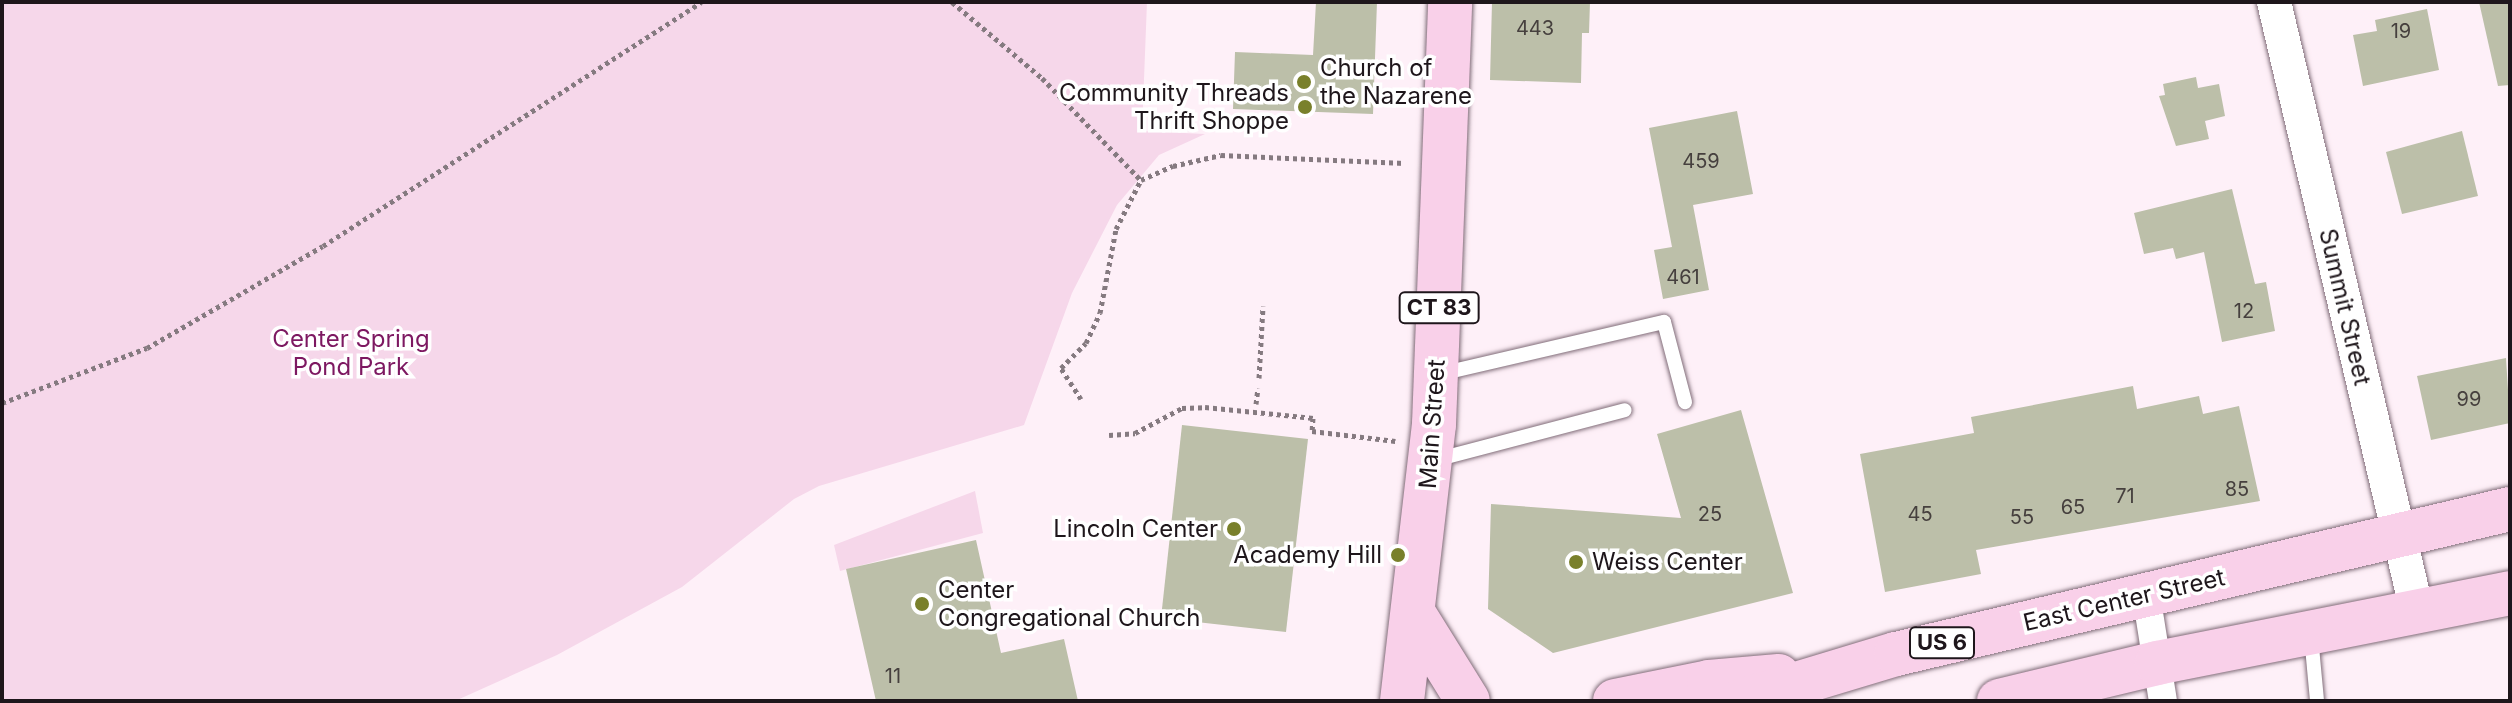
<!DOCTYPE html>
<html>
<head>
<meta charset="utf-8">
<style>
  body { margin:0 }
  #map { position:relative; width:2512px; height:703px; overflow:hidden; background:#fef0f8; font-family:Inter,sans-serif }
  div>[style] { position:absolute }
  .green>* { inset:0; background:#f6d7ea }
  .building>* { inset:0; background:#bcbfa9 }
  .path>* { height:5px; margin-top:-2.5px; transform-origin:0; background:repeating-linear-gradient(90deg,#857a80 0 4px,transparent 0 8px) }
  .roads { filter:drop-shadow(0 0 2px #816d79) drop-shadow(0 0 2px #816d79) }
  .service>* { height:14px; margin:-7px; padding:0 7px; transform-origin:7px; border-radius:7px; background:#fff }
  .minor>* { height:28px; margin:-14px; padding:0 14px; transform-origin:14px; border-radius:14px; background:#fff }
  .tertiary>* { height:34px; margin:-17px; padding:0 17px; transform-origin:17px; border-radius:17px; background:#fff }
  .primary>* { height:44px; margin:-22px; padding:0 22px; transform-origin:22px; border-radius:22px; background:#f9d0e9 }
  .dots>* { width:22px; height:22px; translate:-50% -50%; box-sizing:border-box; border:4px solid #fff; border-radius:50% }
  span { translate:-50% -50%; white-space:nowrap; text-align:center; line-height:1.15; -webkit-text-stroke:7px #fff; paint-order:stroke }
  .number-label { font-size:20px; color:#46403e }
  .number-label span { -webkit-text-stroke-width:0 }
  .shield-label span { padding:2px 6px; background:#fff; border:2px solid; border-radius:6px; -webkit-text-stroke-width:0 }
  .shield-label { font-size:22px; color:#1e161b; font-weight:700 }
  .poi-label { font-size:24px; color:#1e161b }
  .left { translate:0 -50%; text-align:left }
  .right { translate:-100% -50%; text-align:right }
  .street-label { font-size:24px; color:#1e161b }
  .park-label { font-size:24px; color:#7d1861 }
  .frame { position:absolute; inset:0; border:4px solid #1e161b; pointer-events:none }
</style>
</head>
<body>
<div id="map">
  <div class="green">
    <i style="clip-path:polygon(2px 2px,1147px 2px,1142px 131px,1205px 134px,1159px 155px,1117px 205px,1072px 293px,1024px 425px,819px 486px,794px 499px,682px 587px,557px 655px,455px 701px,2px 701px)"></i>
    <i style="clip-path:polygon(975px 491px,983px 533px,840px 571px,834px 545px)"></i>
  </div>
  <div class="building">
    <i style="clip-path:polygon(1316px 2px,1377px 2px,1373px 114px,1233px 109px,1235px 52px,1313px 55px)"></i>
    <i style="clip-path:polygon(1492px 2px,1590px 2px,1589px 33px,1582px 33px,1581px 83px,1490px 80px)"></i>
    <i style="clip-path:polygon(2479px 2px,2510px 2px,2510px 85px,2498px 86px)"></i>
    <i style="clip-path:polygon(2427px 9px,2439px 70px,2363px 86px,2353px 35px,2377px 31px,2375px 20px)"></i>
    <i style="clip-path:polygon(2196px 77px,2198px 88px,2219px 84px,2225px 116px,2205px 121px,2209px 139px,2176px 146px,2159px 96px,2165px 95px,2163px 84px)"></i>
    <i style="clip-path:polygon(1737px 111px,1753px 194px,1693px 205px,1709px 290px,1663px 299px,1654px 250px,1672px 247px,1649px 128px)"></i>
    <i style="clip-path:polygon(2462px 131px,2478px 196px,2402px 214px,2386px 152px)"></i>
    <i style="clip-path:polygon(2232px 189px,2255px 284px,2266px 282px,2275px 331px,2222px 342px,2204px 252px,2176px 259px,2173px 248px,2144px 254px,2134px 213px)"></i>
    <i style="clip-path:polygon(2506px 358px,2510px 423px,2431px 440px,2417px 376px)"></i>
    <i style="clip-path:polygon(2133px 386px,2137px 409px,2199px 396px,2203px 414px,2239px 406px,2260px 501px,1976px 550px,1981px 574px,1885px 592px,1860px 454px,1974px 433px,1971px 417px)"></i>
    <i style="clip-path:polygon(1741px 410px,1793px 593px,1553px 653px,1488px 609px,1491px 504px,1681px 518px,1657px 434px)"></i>
    <i style="clip-path:polygon(1182px 425px,1308px 439px,1286px 632px,1161px 618px)"></i>
    <i style="clip-path:polygon(976px 540px,1001px 653px,1064px 639px,1078px 701px,876px 701px,846px 569px)"></i>
  </div>
  <div class="path">
    <i style="left:952px;top:2px;width:118px;rotate:40.2deg"></i>
    <i style="left:1042px;top:78px;width:142px;rotate:45.9deg"></i>
    <i style="left:1141px;top:180px;width:35px;rotate:-24deg"></i>
    <i style="left:1173px;top:166px;width:49px;rotate:-12.9deg"></i>
    <i style="left:1221px;top:155px;width:184px;rotate:2.5deg"></i>
    <i style="left:1259px;top:378px;width:72px;rotate:-86.8deg"></i>
    <i style="left:1081px;top:399px;width:37px;rotate:-123deg"></i>
    <i style="left:1061px;top:368px;width:35px;rotate:-45deg"></i>
    <i style="left:1086px;top:343px;width:33px;rotate:-65deg"></i>
    <i style="left:1100px;top:313px;width:86px;rotate:-79.2deg"></i>
    <i style="left:1116px;top:229px;width:55px;rotate:-63deg"></i>
    <i style="left:2px;top:403px;width:155px;rotate:-20.8deg"></i>
    <i style="left:147px;top:348px;width:203px;rotate:-30.1deg"></i>
    <i style="left:323px;top:246px;width:450px;rotate:-32.8deg"></i>
    <i style="left:1256px;top:404px;width:16px;rotate:-83deg"></i>
    <i style="left:1109px;top:435px;width:26px;rotate:-4deg"></i>
    <i style="left:1135px;top:433px;width:53px;rotate:-28deg"></i>
    <i style="left:1182px;top:408px;width:23px;rotate:-2deg"></i>
    <i style="left:1205px;top:407px;width:109px;rotate:5.8deg"></i>
    <i style="left:1313px;top:418px;width:13px;rotate:94deg"></i>
    <i style="left:1312px;top:431px;width:84px;rotate:6.9deg"></i>
  </div>
  <div class="roads">
    <div class="service">
      <i style="left:1440px;top:374px;width:230px;rotate:-13.1deg"></i>
      <i style="left:1664px;top:322px;width:83px;rotate:75.3deg"></i>
      <i style="left:1435px;top:460px;width:196px;rotate:-14.7deg"></i>
      <i style="left:2311px;top:636px;width:65px;rotate:84.7deg"></i>
    </div>
    <div class="minor">
      <i style="left:2146px;top:594px;width:108px;rotate:81deg"></i>
    </div>
    <div class="tertiary">
      <i style="left:2274px;top:2px;width:626px;rotate:76.79deg"></i>
    </div>
    <div class="primary">
      <i style="left:1414px;top:614px;width:102px;rotate:58.2deg"></i>
      <i style="left:1402px;top:701px;width:279px;rotate:-83.4deg"></i>
      <i style="left:1434px;top:424px;width:422px;rotate:-87.8deg"></i>
      <i style="left:1615px;top:701px;width:96px;rotate:-11.4deg"></i>
      <i style="left:1709px;top:682px;width:70px;rotate:-4.9deg"></i>
      <i style="left:1740px;top:701px;width:163px;rotate:-16.8deg"></i>
      <i style="left:1896px;top:654px;width:631px;rotate:-13.29deg"></i>
      <i style="left:1999px;top:701px;width:163px;rotate:-13.5deg"></i>
      <i style="left:2157px;top:663px;width:360px;rotate:-11.2deg"></i>
    </div>
  </div>
  <div class="dots">
    <i style="left:1304px;top:82px;background:#79802b"></i>
    <i style="left:1305px;top:107px;background:#79802b"></i>
    <i style="left:1234px;top:529px;background:#79802b"></i>
    <i style="left:1398px;top:555px;background:#79802b"></i>
    <i style="left:1576px;top:562px;background:#79802b"></i>
    <i style="left:922px;top:604px;background:#79802b"></i>
  </div>
  <div class="number-label">
    <span style="left:1535px;top:28px">443</span>
    <span style="left:2401px;top:31px">19</span>
    <span style="left:1701px;top:161px">459</span>
    <span style="left:1683px;top:277px">461</span>
    <span style="left:2244px;top:311px">12</span>
    <span style="left:2469px;top:399px">99</span>
    <span style="left:2237px;top:489px">85</span>
    <span style="left:2125px;top:496px">71</span>
    <span style="left:2073px;top:507px">65</span>
    <span style="left:1710px;top:514px">25</span>
    <span style="left:1920px;top:514px">45</span>
    <span style="left:2022px;top:517px">55</span>
    <span style="left:893px;top:676px">11</span>
  </div>
  <div class="shield-label">
    <span style="left:1439px;top:308px">CT 83</span>
    <span style="left:1942px;top:643px">US 6</span>
  </div>
  <div class="poi-label">
    <span class="left" style="left:1320px;top:82px">Church of<br>the Nazarene</span>
    <span class="right" style="left:1289px;top:107px">Community Threads<br>Thrift Shoppe</span>
    <span class="right" style="left:1218px;top:529px">Lincoln Center</span>
    <span class="right" style="left:1382px;top:555px">Academy Hill</span>
    <span class="left" style="left:1592px;top:562px">Weiss Center</span>
    <span class="left" style="left:938px;top:604px">Center<br>Congregational Church</span>
  </div>
  <div class="street-label">
    <span style="left:2345px;top:307px;rotate:77deg">Summit Street</span>
    <span style="left:1432px;top:424px;rotate:-86deg">Main Street</span>
    <span style="left:2124px;top:600px;rotate:-13deg">East Center Street</span>
  </div>
  <div class="park-label">
    <span style="left:351px;top:353px">Center Spring<br>Pond Park</span>
  </div>
  <div class="frame"></div>
</div>
</body>
</html>
